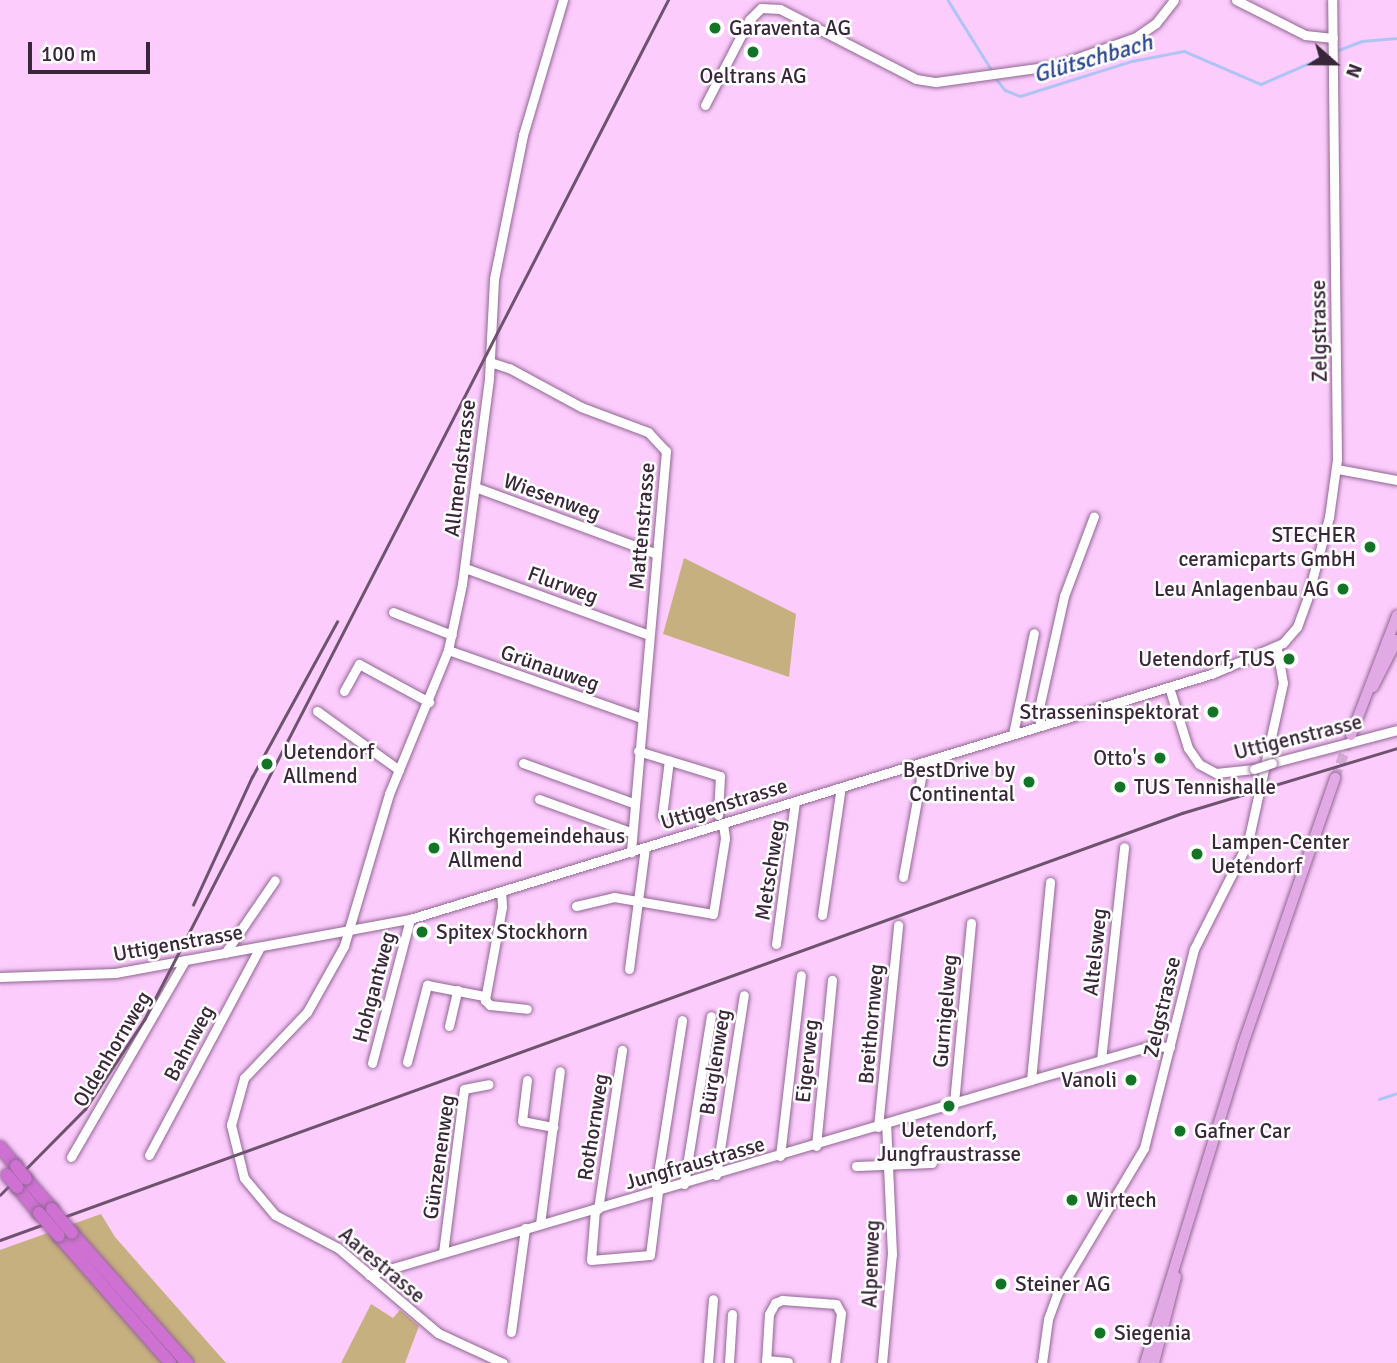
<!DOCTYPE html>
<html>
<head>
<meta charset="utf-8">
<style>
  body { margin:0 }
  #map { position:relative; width:1397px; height:1363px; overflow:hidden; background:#fcccfd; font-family:Signika,sans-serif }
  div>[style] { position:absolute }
  .green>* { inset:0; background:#c7b07f }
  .stream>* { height:2.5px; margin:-1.25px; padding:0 1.25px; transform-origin:1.25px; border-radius:1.25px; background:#aec4f5 }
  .major-tunnel>* { height:10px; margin-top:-5px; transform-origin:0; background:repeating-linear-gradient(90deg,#d5abd6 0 10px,transparent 0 15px) }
  .roads { filter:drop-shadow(0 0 2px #916693) drop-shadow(0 0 2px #916693) }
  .minor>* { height:9px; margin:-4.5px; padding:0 4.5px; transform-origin:4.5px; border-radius:4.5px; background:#fff }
  .major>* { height:10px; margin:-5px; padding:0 5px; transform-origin:5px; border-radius:5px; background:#e2aae4 }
  .highway>* { height:12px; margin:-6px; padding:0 6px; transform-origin:6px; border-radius:6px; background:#ce71d2 }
  .rail>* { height:2.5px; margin:-1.25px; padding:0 1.25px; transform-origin:1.25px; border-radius:1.25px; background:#6d536e }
  .bridges { filter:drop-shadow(0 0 2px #916693) drop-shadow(0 0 2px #916693) }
  .minor-bridge>* { height:9px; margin:-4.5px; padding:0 4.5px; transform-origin:4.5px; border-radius:4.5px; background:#fff }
  .highway-bridge>* { height:12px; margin:-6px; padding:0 6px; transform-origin:6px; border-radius:6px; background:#ce71d2 }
  .dots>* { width:19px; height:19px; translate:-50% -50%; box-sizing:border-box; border:4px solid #fff; border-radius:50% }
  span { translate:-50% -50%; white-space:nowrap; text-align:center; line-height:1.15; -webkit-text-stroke:5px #fff; paint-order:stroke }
  .poi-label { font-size:21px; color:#392639 }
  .left { translate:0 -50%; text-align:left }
  .right { translate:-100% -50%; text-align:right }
  .street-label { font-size:21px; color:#392639 }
  .water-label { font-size:23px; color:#2c478e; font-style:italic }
  .north { position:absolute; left:1299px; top:28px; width:70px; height:70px; -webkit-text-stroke:5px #fff; paint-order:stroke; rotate:111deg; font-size:19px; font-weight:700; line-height:28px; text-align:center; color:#392639 }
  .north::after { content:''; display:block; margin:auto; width:24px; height:32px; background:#392639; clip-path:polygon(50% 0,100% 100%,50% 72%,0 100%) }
  .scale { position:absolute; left:28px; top:42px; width:122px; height:32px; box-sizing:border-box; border:4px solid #392639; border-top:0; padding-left:9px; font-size:21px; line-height:24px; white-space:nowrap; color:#392639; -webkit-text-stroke:5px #fff; paint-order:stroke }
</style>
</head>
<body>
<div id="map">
  <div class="green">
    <i style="clip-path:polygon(684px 558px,796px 614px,789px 677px,663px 634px)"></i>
    <i style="clip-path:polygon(101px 1214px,115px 1237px,226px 1363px,0 1363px,0 1250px)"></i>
    <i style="clip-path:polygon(371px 1304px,393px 1318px,400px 1310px,419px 1326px,405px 1363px,341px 1363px)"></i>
  </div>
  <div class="stream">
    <i style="left:948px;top:0;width:81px;rotate:58.1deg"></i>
    <i style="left:1336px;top:51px;width:28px;rotate:-21deg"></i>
    <i style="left:1362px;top:41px;width:35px;rotate:-5deg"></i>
    <i style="left:997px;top:80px;width:13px;rotate:51deg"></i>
    <i style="left:1005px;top:90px;width:16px;rotate:22deg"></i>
    <i style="left:1020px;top:96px;width:117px;rotate:-17.4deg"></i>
    <i style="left:1132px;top:61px;width:53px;rotate:-10.9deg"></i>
    <i style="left:1184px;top:51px;width:84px;rotate:23.2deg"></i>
    <i style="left:1261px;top:84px;width:75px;rotate:-23.5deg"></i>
    <i style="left:1379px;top:1099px;width:19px;rotate:-18deg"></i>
  </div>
  <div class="major-tunnel">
    <i style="left:1335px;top:778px;width:46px;rotate:-69.6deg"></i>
  </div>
  <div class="roads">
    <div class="minor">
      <i style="left:1236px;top:0;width:77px;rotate:26.9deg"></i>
      <i style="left:1305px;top:35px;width:28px;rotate:6deg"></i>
      <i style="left:705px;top:105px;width:96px;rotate:-62.6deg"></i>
      <i style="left:749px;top:20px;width:17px;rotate:-45deg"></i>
      <i style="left:761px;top:8px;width:19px;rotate:3deg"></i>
      <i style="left:780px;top:9px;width:153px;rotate:27.2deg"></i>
      <i style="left:916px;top:79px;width:20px;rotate:9deg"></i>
      <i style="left:936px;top:82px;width:123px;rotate:-7.9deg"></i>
      <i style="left:1058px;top:65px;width:83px;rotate:-19.7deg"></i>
      <i style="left:1136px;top:37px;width:24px;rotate:-35deg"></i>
      <i style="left:1156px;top:23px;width:29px;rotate:-52deg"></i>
      <i style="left:490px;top:362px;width:20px;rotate:18deg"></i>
      <i style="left:509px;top:368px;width:82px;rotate:28.4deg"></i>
      <i style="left:581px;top:407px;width:72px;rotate:20.5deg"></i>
      <i style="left:648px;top:432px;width:26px;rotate:47deg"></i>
      <i style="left:666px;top:451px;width:403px;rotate:95deg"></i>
      <i style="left:1337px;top:469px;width:61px;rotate:10.4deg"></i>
      <i style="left:475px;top:487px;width:194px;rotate:20.2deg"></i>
      <i style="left:465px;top:568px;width:196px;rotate:20deg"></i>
      <i style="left:393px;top:612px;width:63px;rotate:21.3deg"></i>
      <i style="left:448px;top:650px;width:205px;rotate:19.4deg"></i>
      <i style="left:1169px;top:687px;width:64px;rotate:72.7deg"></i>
      <i style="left:1188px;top:748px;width:19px;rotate:55deg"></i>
      <i style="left:1199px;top:764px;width:19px;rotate:28deg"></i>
      <i style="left:1216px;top:773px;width:38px;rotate:-6deg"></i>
      <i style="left:344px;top:691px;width:31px;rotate:-61deg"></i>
      <i style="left:359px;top:664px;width:80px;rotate:28.5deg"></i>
      <i style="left:317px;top:711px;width:101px;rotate:35.7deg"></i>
      <i style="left:1040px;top:726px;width:18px;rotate:-93deg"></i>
      <i style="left:1039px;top:708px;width:115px;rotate:-77.4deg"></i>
      <i style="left:1064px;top:596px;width:85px;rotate:-69.4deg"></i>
      <i style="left:1013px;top:734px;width:103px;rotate:-78.3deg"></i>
      <i style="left:638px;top:751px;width:86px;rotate:17deg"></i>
      <i style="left:720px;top:776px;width:39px;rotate:93deg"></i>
      <i style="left:523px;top:763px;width:117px;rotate:20deg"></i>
      <i style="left:1272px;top:763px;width:129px;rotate:-14.8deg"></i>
      <i style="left:539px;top:799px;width:97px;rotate:19.9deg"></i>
      <i style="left:662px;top:816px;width:56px;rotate:-82.9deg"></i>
      <i style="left:903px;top:877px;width:117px;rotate:-79.7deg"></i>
      <i style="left:501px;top:891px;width:16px;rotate:86deg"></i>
      <i style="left:502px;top:907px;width:95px;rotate:100.4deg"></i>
      <i style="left:485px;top:1000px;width:7px;rotate:45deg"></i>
      <i style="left:490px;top:1005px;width:37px;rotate:6deg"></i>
      <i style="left:576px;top:906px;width:39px;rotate:-13deg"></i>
      <i style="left:614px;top:897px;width:100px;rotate:9.7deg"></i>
      <i style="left:713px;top:914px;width:77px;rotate:-81deg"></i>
      <i style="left:725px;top:838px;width:15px;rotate:-98deg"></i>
      <i style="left:822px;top:915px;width:129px;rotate:-81.6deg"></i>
      <i style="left:776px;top:944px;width:144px;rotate:-82.4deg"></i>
      <i style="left:225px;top:953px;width:88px;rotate:-55.6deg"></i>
      <i style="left:629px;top:969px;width:123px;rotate:-82.5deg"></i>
      <i style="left:0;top:977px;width:115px;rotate:-2deg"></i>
      <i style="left:115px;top:973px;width:300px;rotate:-10.4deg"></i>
      <i style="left:410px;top:919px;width:838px;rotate:-17.01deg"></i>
      <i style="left:1211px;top:674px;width:78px;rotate:-23.3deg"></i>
      <i style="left:1283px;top:643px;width:21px;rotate:-49deg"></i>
      <i style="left:1297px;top:627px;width:30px;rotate:-70deg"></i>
      <i style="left:1307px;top:599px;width:85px;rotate:-75deg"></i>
      <i style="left:1329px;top:517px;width:59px;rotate:-82.1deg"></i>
      <i style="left:1337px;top:459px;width:459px;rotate:-90.6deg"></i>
      <i style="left:449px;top:1026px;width:37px;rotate:-77deg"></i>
      <i style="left:1101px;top:1060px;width:214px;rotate:-83.8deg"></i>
      <i style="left:407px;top:1062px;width:80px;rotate:-75.4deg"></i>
      <i style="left:427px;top:985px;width:58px;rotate:10.9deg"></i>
      <i style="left:372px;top:1063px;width:149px;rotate:-75.2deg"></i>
      <i style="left:527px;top:1080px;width:41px;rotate:97deg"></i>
      <i style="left:522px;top:1121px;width:32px;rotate:11deg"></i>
      <i style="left:1031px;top:1080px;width:199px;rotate:-84.5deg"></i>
      <i style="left:954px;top:1103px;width:181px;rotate:-84.6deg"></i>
      <i style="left:878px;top:1127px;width:203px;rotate:-84.3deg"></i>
      <i style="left:816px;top:1146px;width:167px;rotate:-84.5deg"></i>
      <i style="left:149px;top:1155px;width:236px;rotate:-61.9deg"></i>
      <i style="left:780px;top:1156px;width:182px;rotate:-83.4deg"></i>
      <i style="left:71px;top:1157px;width:228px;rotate:-59.9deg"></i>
      <i style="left:856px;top:1166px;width:76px;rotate:-2.3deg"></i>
      <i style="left:716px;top:1175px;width:182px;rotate:-81.2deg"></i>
      <i style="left:684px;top:1184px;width:170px;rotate:-80.9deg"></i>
      <i style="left:655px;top:1193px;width:175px;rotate:-81.1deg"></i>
      <i style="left:598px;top:1209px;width:161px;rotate:-81.4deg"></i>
      <i style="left:595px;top:1210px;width:50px;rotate:94.6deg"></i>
      <i style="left:591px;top:1260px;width:59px;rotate:-4.8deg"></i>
      <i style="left:650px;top:1255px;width:64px;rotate:-82.8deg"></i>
      <i style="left:540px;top:1224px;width:154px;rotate:-82.6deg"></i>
      <i style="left:443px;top:1253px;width:165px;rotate:-82.7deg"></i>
      <i style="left:464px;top:1089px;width:25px;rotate:-11deg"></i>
      <i style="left:369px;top:1275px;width:690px;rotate:-16.41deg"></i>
      <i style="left:1031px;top:1080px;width:124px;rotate:-15.9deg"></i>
      <i style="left:1150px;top:1046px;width:20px;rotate:3deg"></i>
      <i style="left:511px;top:1332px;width:105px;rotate:-82.3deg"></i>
      <i style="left:766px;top:1360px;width:22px;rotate:5deg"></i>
      <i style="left:503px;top:1363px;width:72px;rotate:-155.2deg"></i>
      <i style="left:438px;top:1333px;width:131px;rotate:-139.6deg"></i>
      <i style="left:338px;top:1248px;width:71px;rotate:-152.4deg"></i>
      <i style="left:275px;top:1215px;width:48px;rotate:-130deg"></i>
      <i style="left:244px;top:1178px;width:55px;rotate:-103.8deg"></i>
      <i style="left:231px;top:1125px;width:49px;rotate:-74.5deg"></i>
      <i style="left:244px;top:1078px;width:91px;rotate:-46.3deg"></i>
      <i style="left:307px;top:1012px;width:76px;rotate:-60.7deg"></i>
      <i style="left:344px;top:946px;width:159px;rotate:-73.5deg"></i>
      <i style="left:389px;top:794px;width:156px;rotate:-67.7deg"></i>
      <i style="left:448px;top:650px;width:67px;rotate:-78deg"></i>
      <i style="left:462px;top:584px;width:208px;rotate:-82.5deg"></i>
      <i style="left:489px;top:378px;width:99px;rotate:-87.1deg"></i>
      <i style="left:494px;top:279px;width:147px;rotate:-78.6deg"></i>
      <i style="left:523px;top:135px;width:141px;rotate:-73.5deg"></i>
      <i style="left:708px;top:1363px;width:64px;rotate:-85.5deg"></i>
      <i style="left:729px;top:1363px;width:49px;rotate:-86.5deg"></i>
      <i style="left:766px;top:1363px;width:49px;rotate:-86.5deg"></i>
      <i style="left:769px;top:1314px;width:13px;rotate:-61deg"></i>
      <i style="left:775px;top:1303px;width:8px;rotate:-23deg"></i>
      <i style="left:782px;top:1300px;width:54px;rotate:4.2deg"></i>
      <i style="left:836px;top:1304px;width:10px;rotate:61deg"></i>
      <i style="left:841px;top:1313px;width:50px;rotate:96.8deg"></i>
      <i style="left:882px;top:1363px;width:109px;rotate:-84.8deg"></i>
      <i style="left:892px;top:1254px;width:131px;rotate:-92.6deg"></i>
      <i style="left:1042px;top:1363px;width:44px;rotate:-82.2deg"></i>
      <i style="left:1048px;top:1319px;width:27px;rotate:-70deg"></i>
      <i style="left:1057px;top:1294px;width:170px;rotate:-59.2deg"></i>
      <i style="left:1144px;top:1148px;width:205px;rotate:-75.9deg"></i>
      <i style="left:1194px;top:949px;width:120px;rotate:-63.2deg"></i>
      <i style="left:1248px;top:842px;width:163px;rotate:-77.6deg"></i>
      <i style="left:1283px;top:683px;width:36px;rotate:-100deg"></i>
    </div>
    <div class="major">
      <i style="left:1373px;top:687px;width:53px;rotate:-62.9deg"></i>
      <i style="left:1351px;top:735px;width:128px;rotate:-68.9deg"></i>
      <i style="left:1145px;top:1363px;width:331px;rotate:-72.9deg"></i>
      <i style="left:1242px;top:1047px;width:285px;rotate:-70.9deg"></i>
      <i style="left:1154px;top:1363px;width:89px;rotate:-75.7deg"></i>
    </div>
    <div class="highway">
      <i style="left:0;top:1147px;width:25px;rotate:50deg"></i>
      <i style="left:26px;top:1179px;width:40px;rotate:49deg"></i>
      <i style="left:17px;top:1187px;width:34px;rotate:50deg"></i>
      <i style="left:72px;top:1233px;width:174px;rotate:48.5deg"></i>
      <i style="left:59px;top:1236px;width:169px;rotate:48.8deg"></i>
    </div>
  </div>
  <div class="rail">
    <i style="left:193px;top:905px;width:141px;rotate:-65.3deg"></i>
    <i style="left:252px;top:777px;width:177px;rotate:-61.3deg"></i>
    <i style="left:0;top:1195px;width:121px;rotate:-45.3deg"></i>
    <i style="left:85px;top:1109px;width:107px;rotate:-56.5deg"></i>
    <i style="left:144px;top:1020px;width:1147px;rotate:-62.81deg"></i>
    <i style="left:0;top:1240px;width:1257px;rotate:-19.86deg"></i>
    <i style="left:1182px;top:813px;width:225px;rotate:-16.8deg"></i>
  </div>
  <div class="bridges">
    <div class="minor-bridge">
      <i style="left:1254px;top:769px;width:19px;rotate:-18deg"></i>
    </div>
    <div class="highway-bridge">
      <i style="left:16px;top:1166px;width:16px;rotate:52deg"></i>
      <i style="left:7px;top:1175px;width:16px;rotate:50deg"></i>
      <i style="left:52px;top:1209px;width:31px;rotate:50deg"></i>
      <i style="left:39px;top:1213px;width:30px;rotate:49deg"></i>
    </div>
  </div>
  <div class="dots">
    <i style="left:715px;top:28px;background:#127526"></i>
    <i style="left:753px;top:52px;background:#127526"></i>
    <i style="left:1370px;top:547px;background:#127526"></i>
    <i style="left:1343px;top:589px;background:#127526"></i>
    <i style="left:1289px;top:659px;background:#127526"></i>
    <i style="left:1213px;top:712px;background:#127526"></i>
    <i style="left:1160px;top:758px;background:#127526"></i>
    <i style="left:267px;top:764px;background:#127526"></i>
    <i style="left:1029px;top:782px;background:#127526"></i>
    <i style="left:1120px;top:787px;background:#127526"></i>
    <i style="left:434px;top:848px;background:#127526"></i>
    <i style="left:1197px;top:854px;background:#127526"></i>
    <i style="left:422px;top:932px;background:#127526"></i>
    <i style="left:1131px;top:1080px;background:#127526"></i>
    <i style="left:949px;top:1106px;background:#127526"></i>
    <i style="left:1180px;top:1131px;background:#127526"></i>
    <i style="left:1072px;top:1200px;background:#127526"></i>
    <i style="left:1001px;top:1284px;background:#127526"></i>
    <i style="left:1100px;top:1333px;background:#127526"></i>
  </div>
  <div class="poi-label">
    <span class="left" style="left:729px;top:28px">Garaventa AG</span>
    <span style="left:753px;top:76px">Oeltrans AG</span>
    <span class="right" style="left:1356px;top:547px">STECHER<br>ceramicparts GmbH</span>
    <span class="right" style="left:1329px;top:589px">Leu Anlagenbau AG</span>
    <span class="right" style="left:1275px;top:659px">Uetendorf, TUS</span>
    <span class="right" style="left:1199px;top:712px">Strasseninspektorat</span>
    <span class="left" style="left:283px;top:764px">Uetendorf<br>Allmend</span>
    <span class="right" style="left:1146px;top:758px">Otto's</span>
    <span class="right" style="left:1015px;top:782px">BestDrive by<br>Continental</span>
    <span class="left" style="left:1134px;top:787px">TUS Tennishalle</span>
    <span class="left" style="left:448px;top:848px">Kirchgemeindehaus<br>Allmend</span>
    <span class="left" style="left:1211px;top:854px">Lampen-Center<br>Uetendorf</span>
    <span class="left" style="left:436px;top:932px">Spitex Stockhorn</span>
    <span class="right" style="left:1117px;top:1080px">Vanoli</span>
    <span style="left:949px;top:1142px">Uetendorf,<br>Jungfraustrasse</span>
    <span class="left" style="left:1194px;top:1131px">Gafner Car</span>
    <span class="left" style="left:1086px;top:1200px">Wirtech</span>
    <span class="left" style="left:1015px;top:1284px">Steiner AG</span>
    <span class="left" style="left:1114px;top:1333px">Siegenia</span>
  </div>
  <div class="street-label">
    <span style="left:1319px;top:331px;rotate:-91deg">Zelgstrasse</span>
    <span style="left:460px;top:468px;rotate:-83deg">Allmendstrasse</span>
    <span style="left:552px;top:497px;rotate:20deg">Wiesenweg</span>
    <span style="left:642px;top:526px;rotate:-85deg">Mattenstrasse</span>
    <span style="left:563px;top:585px;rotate:20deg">Flurweg</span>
    <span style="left:550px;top:668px;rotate:19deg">Grünauweg</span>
    <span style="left:1298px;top:737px;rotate:-14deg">Uttigenstrasse</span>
    <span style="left:724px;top:804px;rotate:-17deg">Uttigenstrasse</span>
    <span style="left:770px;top:870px;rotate:-81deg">Metschweg</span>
    <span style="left:178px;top:943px;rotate:-10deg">Uttigenstrasse</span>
    <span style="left:1095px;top:952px;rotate:-84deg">Altelsweg</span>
    <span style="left:374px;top:987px;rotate:-75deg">Hohgantweg</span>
    <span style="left:1162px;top:1007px;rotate:-77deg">Zelgstrasse</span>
    <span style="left:945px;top:1011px;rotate:-85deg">Gurnigelweg</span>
    <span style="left:871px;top:1024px;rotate:-85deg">Breithornweg</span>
    <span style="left:189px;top:1043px;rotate:-62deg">Bahnweg</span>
    <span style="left:112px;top:1049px;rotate:-59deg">Oldenhornweg</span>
    <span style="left:807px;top:1061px;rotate:-84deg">Eigerweg</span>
    <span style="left:715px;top:1062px;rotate:-81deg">Bürglenweg</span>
    <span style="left:593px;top:1127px;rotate:-81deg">Rothornweg</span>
    <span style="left:439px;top:1157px;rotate:-82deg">Günzenenweg</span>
    <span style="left:695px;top:1163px;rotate:-16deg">Jungfraustrasse</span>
    <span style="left:871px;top:1264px;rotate:-88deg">Alpenweg</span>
    <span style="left:382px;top:1265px;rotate:40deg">Aarestrasse</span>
  </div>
  <div class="water-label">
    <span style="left:1093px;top:59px;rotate:-16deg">Glütschbach</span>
  </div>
  <div class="north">N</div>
  <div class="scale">100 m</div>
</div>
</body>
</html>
